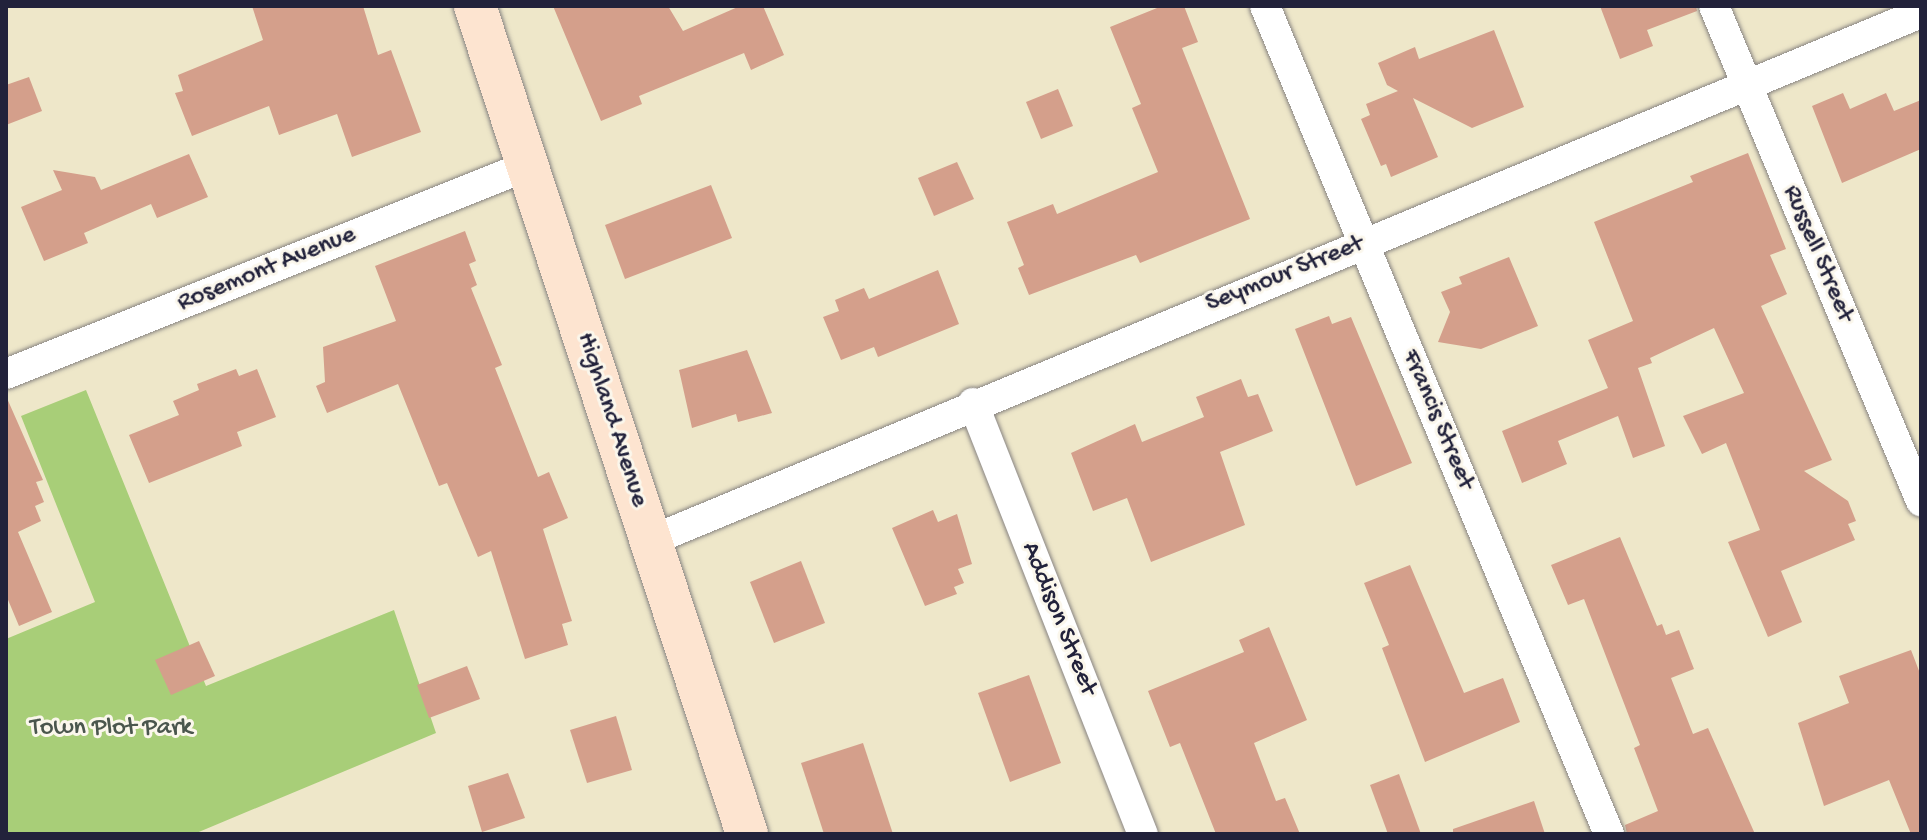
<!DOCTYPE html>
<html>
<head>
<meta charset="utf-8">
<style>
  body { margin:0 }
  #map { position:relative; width:1927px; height:840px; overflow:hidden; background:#eee7c9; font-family:"Gochi Hand",sans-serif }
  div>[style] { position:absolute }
  .green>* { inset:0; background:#a8ce78 }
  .building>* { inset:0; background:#d49f8b }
  .roads { filter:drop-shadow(0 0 2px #888482) drop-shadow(0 0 2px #888482) }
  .minor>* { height:30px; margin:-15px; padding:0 15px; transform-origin:15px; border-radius:15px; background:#fff }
  .secondary>* { height:42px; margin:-21px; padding:0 21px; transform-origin:21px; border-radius:21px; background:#fde4d0 }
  span { translate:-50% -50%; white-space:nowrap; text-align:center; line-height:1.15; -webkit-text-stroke:6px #fbf7ec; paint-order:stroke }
  .street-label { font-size:26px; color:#22223b }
  .park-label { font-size:26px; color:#4a564d }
  .frame { position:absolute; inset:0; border:8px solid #22223b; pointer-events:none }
</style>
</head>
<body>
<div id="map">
  <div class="green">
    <i style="clip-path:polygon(86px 390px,206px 686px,394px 610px,436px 733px,194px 834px,6px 834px,6px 639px,95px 602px,21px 416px)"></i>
  </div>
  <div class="building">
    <i style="clip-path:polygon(252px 6px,363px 6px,378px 55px,391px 50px,421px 132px,352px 157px,337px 114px,279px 135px,269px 106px,192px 136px,175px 93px,183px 91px,178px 75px,263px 40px)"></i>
    <i style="clip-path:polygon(553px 6px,668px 6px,683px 31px,740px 6px,763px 6px,784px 55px,751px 70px,744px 53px,639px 96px,642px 104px,601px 121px)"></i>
    <i style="clip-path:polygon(1162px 6px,1184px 6px,1198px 42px,1182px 48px,1250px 219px,1140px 263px,1136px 255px,1029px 295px,1018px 268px,1024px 265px,1007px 222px,1053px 204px,1057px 214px,1158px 172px,1132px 108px,1141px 104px,1110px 27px)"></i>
    <i style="clip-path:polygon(1600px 6px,1696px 6px,1697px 11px,1647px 30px,1653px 46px,1620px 59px)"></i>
    <i style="clip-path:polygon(1494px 30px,1524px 107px,1472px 128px,1413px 98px,1438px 157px,1391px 177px,1386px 164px,1381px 166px,1361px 119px,1370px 115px,1366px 104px,1398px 91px,1387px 85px,1378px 63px,1415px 47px,1419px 59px)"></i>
    <i style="clip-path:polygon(29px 77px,42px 111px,6px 125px,6px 85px)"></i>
    <i style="clip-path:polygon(1058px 89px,1073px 126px,1041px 139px,1026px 102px)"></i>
    <i style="clip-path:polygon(1843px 93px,1850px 109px,1886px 93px,1894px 111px,1921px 100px,1921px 149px,1842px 183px,1812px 106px)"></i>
    <i style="clip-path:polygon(1748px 153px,1786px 249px,1770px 255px,1787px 294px,1761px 306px,1832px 460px,1804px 471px,1848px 501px,1856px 521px,1848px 524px,1855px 540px,1781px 571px,1802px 622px,1768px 637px,1728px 542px,1760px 530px,1726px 443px,1702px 454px,1683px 416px,1744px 393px,1714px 328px,1650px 358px,1652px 363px,1638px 368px,1665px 446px,1633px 458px,1618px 416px,1558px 441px,1567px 464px,1522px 483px,1502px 431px,1608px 388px,1588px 340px,1633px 321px,1594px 222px,1693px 182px,1690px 176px)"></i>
    <i style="clip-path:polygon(189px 154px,208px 197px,157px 218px,151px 204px,84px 233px,88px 243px,44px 261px,21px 207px,62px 190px,53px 170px,95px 177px,101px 190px)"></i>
    <i style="clip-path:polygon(957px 162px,974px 199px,934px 216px,918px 178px)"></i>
    <i style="clip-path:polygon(711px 185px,732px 238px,625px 279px,605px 225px)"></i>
    <i style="clip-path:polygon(465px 231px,476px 261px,469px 264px,477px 285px,471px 288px,502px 365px,495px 368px,538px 477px,549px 472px,568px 518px,543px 529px,572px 621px,562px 624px,568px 645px,525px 659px,491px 551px,478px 557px,447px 483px,439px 486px,398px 384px,327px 413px,316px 386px,325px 382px,323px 347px,396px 321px,375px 266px)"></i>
    <i style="clip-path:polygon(1509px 257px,1538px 326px,1481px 349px,1438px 342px,1450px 312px,1441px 292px,1462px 284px,1459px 277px)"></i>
    <i style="clip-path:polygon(938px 270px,959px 324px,878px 357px,874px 347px,841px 360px,823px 317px,839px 311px,835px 300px,864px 288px,869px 299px)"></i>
    <i style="clip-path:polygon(1329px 316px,1332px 324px,1351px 317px,1412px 463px,1356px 486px,1295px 329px)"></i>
    <i style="clip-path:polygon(747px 350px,772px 413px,738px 422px,736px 414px,692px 428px,679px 370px)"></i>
    <i style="clip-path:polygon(236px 369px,239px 376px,257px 369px,276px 417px,237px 432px,242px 446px,149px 483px,129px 435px,179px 415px,173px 401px,199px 390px,197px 384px)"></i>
    <i style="clip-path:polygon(1241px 379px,1248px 397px,1258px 394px,1273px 431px,1220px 452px,1245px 525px,1151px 562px,1127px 498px,1093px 511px,1071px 453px,1135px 424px,1142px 442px,1204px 417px,1196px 397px)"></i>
    <i style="clip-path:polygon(6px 396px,43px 480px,36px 482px,44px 502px,35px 506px,41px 521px,18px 532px,52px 612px,19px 626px,6px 595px)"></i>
    <i style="clip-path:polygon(933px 510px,938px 522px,957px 514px,972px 564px,958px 569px,964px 583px,954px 587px,957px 594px,925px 606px,892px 528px)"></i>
    <i style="clip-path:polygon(1620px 537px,1657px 626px,1662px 624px,1666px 635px,1679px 630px,1694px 669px,1671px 678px,1693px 734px,1708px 728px,1755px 834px,1627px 834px,1625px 825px,1658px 811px,1634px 748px,1640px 745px,1584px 599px,1568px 605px,1551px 565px)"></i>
    <i style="clip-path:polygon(801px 561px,825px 623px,774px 643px,750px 582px)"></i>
    <i style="clip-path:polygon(1410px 565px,1464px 693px,1503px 678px,1520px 722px,1425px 762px,1382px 648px,1389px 645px,1364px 583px)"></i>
    <i style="clip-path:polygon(1269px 627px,1307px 720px,1254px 743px,1276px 801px,1285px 798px,1300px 834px,1216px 834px,1180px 743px,1170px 747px,1148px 691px,1244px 652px,1239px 640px)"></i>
    <i style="clip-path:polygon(199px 641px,215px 676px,171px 695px,155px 660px)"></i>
    <i style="clip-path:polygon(1911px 650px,1921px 676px,1921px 834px,1911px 834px,1889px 780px,1824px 806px,1798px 723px,1849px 703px,1839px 676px)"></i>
    <i style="clip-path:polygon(467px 666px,480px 699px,429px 718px,417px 685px)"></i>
    <i style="clip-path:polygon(1029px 675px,1061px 763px,1010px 782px,978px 693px)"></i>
    <i style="clip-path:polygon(616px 716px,632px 770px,587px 783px,570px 730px)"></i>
    <i style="clip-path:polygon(863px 743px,893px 834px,824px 834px,801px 763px)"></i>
    <i style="clip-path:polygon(508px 773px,525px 818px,482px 832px,468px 786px)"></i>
    <i style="clip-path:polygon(1399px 774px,1421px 834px,1388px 834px,1370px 785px)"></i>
    <i style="clip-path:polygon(1534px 801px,1545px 834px,1453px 834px,1453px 829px)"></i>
  </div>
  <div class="roads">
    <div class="minor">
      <i style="left:1265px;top:6px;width:897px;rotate:67.44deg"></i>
      <i style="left:1714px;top:6px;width:537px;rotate:67.31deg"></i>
      <i style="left:6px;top:374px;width:561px;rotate:-21.76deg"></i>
      <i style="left:973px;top:403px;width:463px;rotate:68.5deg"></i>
      <i style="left:650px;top:541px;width:1376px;rotate:-22.56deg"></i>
    </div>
    <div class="secondary">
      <i style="left:475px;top:6px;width:872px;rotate:71.81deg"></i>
    </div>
  </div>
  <div class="street-label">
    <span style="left:1817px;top:254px;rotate:67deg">Russell Street</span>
    <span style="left:267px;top:270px;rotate:-22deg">Rosemont Avenue</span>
    <span style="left:1285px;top:275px;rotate:-22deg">Seymour Street</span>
    <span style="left:611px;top:420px;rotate:72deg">Highland Avenue</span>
    <span style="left:1437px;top:420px;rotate:67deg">Francis Street</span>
    <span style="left:1058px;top:619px;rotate:68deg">Addison Street</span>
  </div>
  <div class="park-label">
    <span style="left:111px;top:729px">Town Plot Park</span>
  </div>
  <div class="frame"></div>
</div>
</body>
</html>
